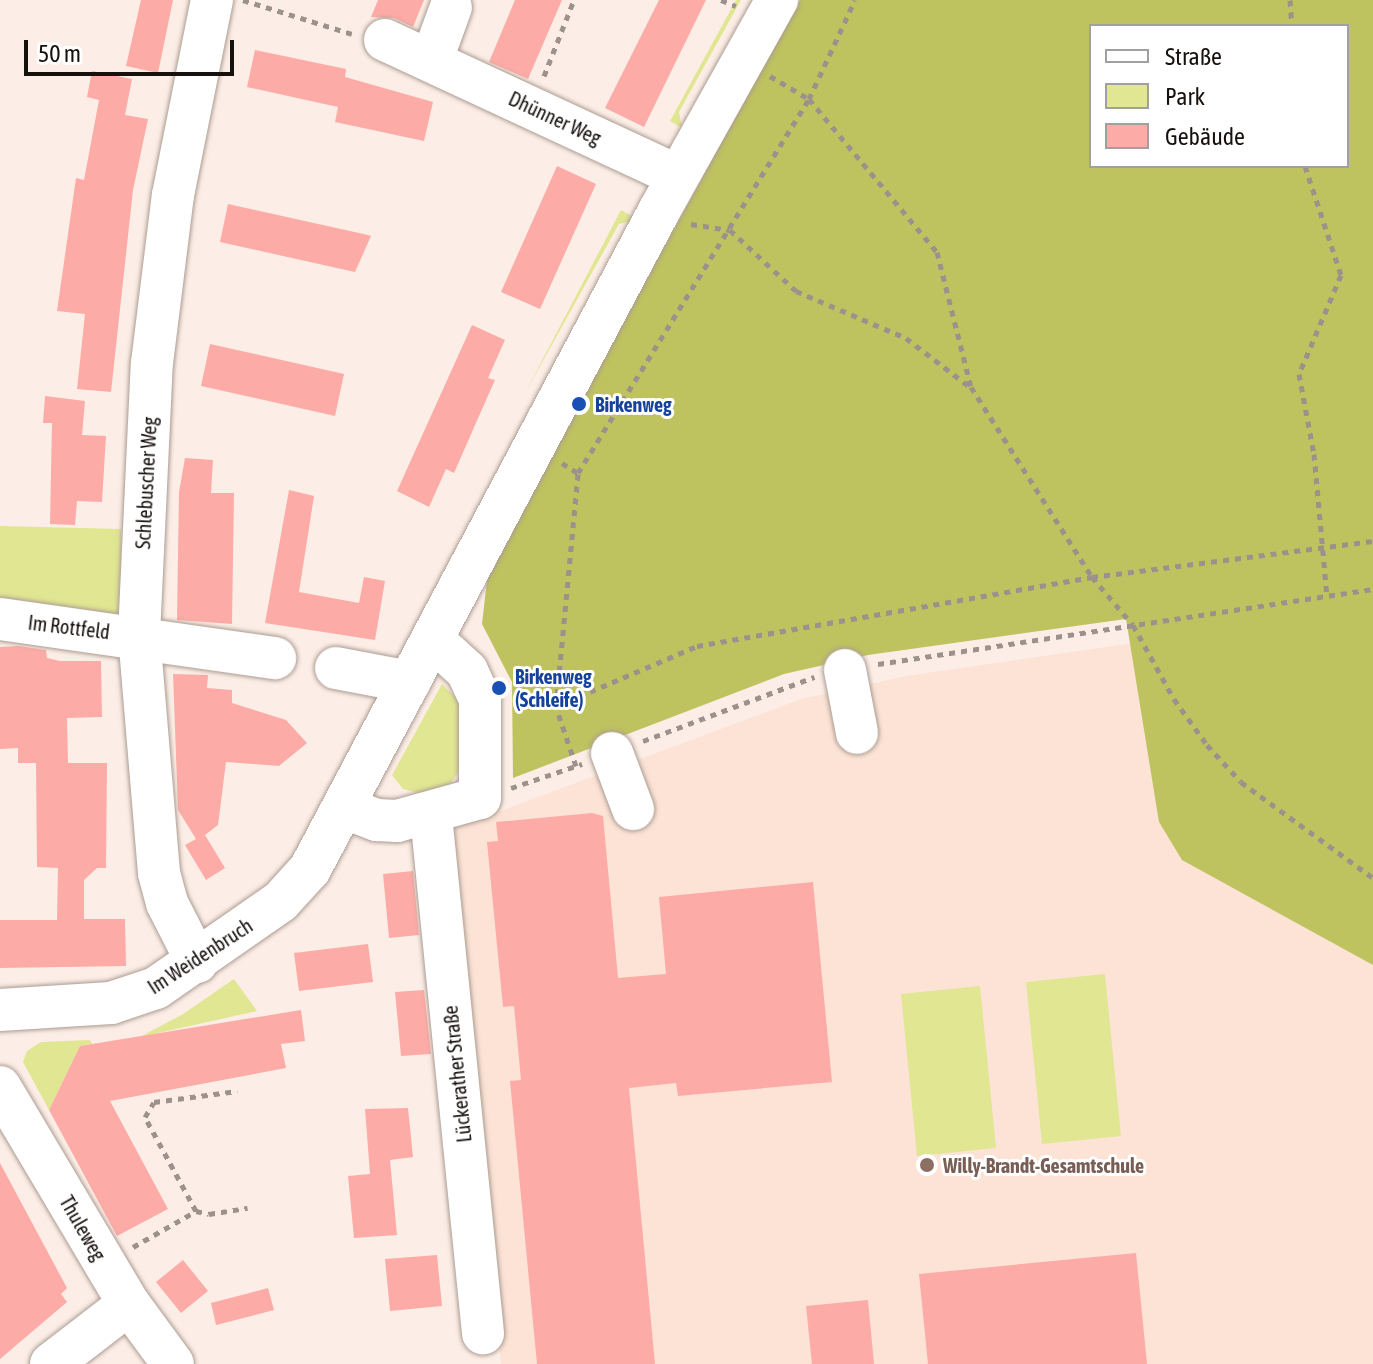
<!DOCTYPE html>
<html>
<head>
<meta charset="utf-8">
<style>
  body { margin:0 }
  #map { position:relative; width:1373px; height:1364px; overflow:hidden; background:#fceee6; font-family:"Asap Condensed",sans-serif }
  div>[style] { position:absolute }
  .built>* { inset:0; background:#fce3d5 }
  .green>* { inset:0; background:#e1e692 }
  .forest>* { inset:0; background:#bec25f }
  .building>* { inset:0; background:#fdaba6 }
  .path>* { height:5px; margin-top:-2.5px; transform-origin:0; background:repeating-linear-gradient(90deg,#9c918b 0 6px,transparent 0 12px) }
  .roads { filter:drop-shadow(0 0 2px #ac9c93) drop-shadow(0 0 2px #ac9c93) }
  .minor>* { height:42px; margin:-21px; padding:0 21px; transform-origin:21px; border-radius:21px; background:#fff }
  .dots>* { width:22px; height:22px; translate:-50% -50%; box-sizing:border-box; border:4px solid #fff; border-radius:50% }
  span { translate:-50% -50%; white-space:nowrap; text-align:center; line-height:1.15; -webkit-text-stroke:6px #fff; paint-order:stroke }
  .street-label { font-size:20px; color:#17110e }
  .transit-label { font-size:20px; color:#164399; font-weight:700 }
  .left { translate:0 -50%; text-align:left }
  .education-label { font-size:20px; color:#785e54; font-weight:700 }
  .legend { position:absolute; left:1089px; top:24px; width:260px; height:144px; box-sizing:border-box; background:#fff; border:2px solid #a2a09f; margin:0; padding:10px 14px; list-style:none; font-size:24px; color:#17110e }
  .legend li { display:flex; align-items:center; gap:16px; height:40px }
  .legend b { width:40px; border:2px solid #a2a09f }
  .scale { position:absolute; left:24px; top:40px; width:210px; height:36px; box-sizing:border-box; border:4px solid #17110e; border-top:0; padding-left:10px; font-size:24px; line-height:28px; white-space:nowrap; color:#17110e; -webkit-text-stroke:6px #fff; paint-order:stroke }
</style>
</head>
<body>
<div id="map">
  <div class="built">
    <i style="clip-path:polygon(1134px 643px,1159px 822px,1182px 860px,1373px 965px,1373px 1364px,501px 1364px,450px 830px,801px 699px,906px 676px)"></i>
  </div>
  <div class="green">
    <i style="clip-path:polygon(736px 0,741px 0,679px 112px,682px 128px,670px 121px)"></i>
    <i style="clip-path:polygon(621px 210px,634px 217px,631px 221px,619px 224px,525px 393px)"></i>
    <i style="clip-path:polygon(0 526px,121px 529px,123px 622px,0 611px)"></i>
    <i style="clip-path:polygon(442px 684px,462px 704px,463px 766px,444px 793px,426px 795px,403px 789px,392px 775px)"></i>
    <i style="clip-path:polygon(1105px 974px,1121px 1136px,1042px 1144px,1026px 982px)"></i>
    <i style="clip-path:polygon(234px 979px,257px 1011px,140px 1037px,183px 1014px)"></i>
    <i style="clip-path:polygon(980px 986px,996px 1148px,917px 1156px,901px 994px)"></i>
    <i style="clip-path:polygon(90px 1040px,92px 1044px,80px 1046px,49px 1110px,23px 1062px,27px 1051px,41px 1042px)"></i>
  </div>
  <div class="forest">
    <i style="clip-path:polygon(evenodd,800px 0,1373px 0,1373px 965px,1182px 860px,1159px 822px,1126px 619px,868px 655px,784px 674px,513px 778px,512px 682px,482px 624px,487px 580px,541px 471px,800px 0,1091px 26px,1347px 26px,1347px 166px,1091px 166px,1091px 26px)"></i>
  </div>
  <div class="building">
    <i style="clip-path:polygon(141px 0,173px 0,158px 73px,126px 66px)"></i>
    <i style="clip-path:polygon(378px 0,424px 0,413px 27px,394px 18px,371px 17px)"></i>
    <i style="clip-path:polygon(515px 0,562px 0,528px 79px,489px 62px)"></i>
    <i style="clip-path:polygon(659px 0,706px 0,644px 127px,605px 108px)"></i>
    <i style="clip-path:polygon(255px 50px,346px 69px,345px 77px,433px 102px,424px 141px,335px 122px,338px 107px,247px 87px)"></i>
    <i style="clip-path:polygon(92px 71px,132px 79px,125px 115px,148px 119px,133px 190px,111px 392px,77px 389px,85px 314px,57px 311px,76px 178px,84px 180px,99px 100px,87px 97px)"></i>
    <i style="clip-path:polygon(557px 166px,596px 184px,540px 309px,501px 292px)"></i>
    <i style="clip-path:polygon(228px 204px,368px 235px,371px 236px,355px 272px,220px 242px)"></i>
    <i style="clip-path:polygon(472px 325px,505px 340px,488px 378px,495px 380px,479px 416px,454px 473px,446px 469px,429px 507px,397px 491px)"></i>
    <i style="clip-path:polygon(210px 344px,344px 374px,335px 416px,201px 386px)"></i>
    <i style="clip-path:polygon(45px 396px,85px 401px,82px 435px,106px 436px,102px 502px,77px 501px,75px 525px,50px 524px,52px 423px,43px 423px)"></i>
    <i style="clip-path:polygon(185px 458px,213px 460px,211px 493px,234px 493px,232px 624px,177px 620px,179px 492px)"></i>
    <i style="clip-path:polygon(289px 490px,314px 496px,299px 592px,359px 603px,364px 577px,385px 581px,375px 640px,265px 623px)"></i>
    <i style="clip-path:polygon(18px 646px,46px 650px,47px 658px,60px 661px,101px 661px,102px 717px,67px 718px,68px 763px,107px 763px,106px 868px,97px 868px,84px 880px,84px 919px,125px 919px,126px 966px,0 968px,0 920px,57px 920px,58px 868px,37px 867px,36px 763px,18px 763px,18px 748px,0 749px,0 647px)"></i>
    <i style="clip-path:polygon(173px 674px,208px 675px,207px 688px,232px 690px,232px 703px,286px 720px,307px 743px,279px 766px,226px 762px,218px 825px,205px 835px,225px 868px,206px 880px,185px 845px,196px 839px,178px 810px)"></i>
    <i style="clip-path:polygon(592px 813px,603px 816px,618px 978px,666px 974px,659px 897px,813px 882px,832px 1082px,678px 1096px,676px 1083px,629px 1088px,655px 1364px,537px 1364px,510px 1081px,521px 1080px,514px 1006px,503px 1007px,487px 842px,498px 841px,496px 822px)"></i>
    <i style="clip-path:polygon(413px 871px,419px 935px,389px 938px,383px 874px)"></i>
    <i style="clip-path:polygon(368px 944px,373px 982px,299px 991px,294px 953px)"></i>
    <i style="clip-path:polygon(424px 990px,431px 1054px,401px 1056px,395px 992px)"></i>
    <i style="clip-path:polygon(301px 1010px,305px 1041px,281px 1044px,286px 1068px,110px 1101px,168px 1209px,117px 1236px,49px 1110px,80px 1046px)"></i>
    <i style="clip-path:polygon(408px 1108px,413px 1157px,390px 1160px,397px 1235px,354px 1238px,348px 1176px,370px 1174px,365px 1109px)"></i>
    <i style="clip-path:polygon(0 1163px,67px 1288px,61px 1294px,67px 1302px,0 1359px)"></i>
    <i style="clip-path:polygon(1136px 1253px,1147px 1364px,928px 1364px,919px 1274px)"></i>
    <i style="clip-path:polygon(437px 1255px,442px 1306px,390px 1311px,385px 1259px)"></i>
    <i style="clip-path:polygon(183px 1260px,208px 1291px,181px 1313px,156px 1282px)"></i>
    <i style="clip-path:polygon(268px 1288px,274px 1310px,216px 1325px,211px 1303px)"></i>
    <i style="clip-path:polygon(868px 1300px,874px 1364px,812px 1364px,806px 1306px)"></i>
  </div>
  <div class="path">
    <i style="left:243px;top:0;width:114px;rotate:17.3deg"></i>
    <i style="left:721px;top:0;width:16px;rotate:22deg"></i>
    <i style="left:1290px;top:0;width:26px;rotate:86deg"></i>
    <i style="left:544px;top:76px;width:82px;rotate:-68.5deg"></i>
    <i style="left:770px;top:76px;width:45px;rotate:30.5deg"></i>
    <i style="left:809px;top:99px;width:199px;rotate:50.1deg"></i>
    <i style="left:937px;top:252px;width:139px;rotate:75.9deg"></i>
    <i style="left:971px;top:387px;width:225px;rotate:57.5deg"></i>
    <i style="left:1092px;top:577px;width:63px;rotate:49.5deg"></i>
    <i style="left:1133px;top:625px;width:85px;rotate:61deg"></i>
    <i style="left:1174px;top:699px;width:57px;rotate:54.3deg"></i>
    <i style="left:1207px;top:745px;width:50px;rotate:47.4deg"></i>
    <i style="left:1241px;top:782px;width:163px;rotate:36deg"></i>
    <i style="left:1305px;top:166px;width:115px;rotate:71.7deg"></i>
    <i style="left:1341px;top:275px;width:108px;rotate:113deg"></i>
    <i style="left:1299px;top:374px;width:81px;rotate:79.4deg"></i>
    <i style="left:1314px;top:454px;width:143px;rotate:84.8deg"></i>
    <i style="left:691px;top:224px;width:39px;rotate:9deg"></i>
    <i style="left:730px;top:230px;width:90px;rotate:42.7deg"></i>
    <i style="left:796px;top:291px;width:120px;rotate:23.1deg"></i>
    <i style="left:906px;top:338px;width:81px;rotate:37.4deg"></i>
    <i style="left:562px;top:463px;width:19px;rotate:32deg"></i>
    <i style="left:878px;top:664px;width:501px;rotate:-8.62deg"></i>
    <i style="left:557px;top:706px;width:152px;rotate:-23.2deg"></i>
    <i style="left:697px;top:646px;width:401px;rotate:-9.9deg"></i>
    <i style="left:1092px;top:577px;width:283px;rotate:-7.3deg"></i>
    <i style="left:643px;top:741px;width:183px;rotate:-20.5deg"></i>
    <i style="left:576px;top:766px;width:62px;rotate:-108.7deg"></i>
    <i style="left:556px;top:707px;width:235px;rotate:-84.6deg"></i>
    <i style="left:578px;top:473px;width:440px;rotate:-58.3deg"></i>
    <i style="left:809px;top:99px;width:109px;rotate:-65.1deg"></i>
    <i style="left:511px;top:788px;width:75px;rotate:-18.7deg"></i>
    <i style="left:196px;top:1211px;width:13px;rotate:13deg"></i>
    <i style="left:209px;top:1214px;width:39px;rotate:-9deg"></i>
    <i style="left:133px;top:1247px;width:73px;rotate:-29.7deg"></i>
    <i style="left:196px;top:1211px;width:107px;rotate:-118.5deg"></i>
    <i style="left:145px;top:1117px;width:17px;rotate:-59deg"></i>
    <i style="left:154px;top:1102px;width:84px;rotate:-7.5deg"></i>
  </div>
  <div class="roads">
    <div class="minor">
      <i style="left:385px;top:40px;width:323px;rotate:24.9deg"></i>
      <i style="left:432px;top:59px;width:55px;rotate:-69.9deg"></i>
      <i style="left:0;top:619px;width:278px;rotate:8.1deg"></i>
      <i style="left:336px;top:668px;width:75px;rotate:10.7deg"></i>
      <i style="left:845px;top:670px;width:64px;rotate:79.2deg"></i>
      <i style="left:612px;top:753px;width:60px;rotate:69.4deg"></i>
      <i style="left:345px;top:808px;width:34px;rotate:21deg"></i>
      <i style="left:377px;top:820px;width:20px;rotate:3deg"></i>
      <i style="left:397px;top:821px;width:86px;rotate:-15.5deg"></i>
      <i style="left:480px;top:798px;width:99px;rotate:-90deg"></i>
      <i style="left:480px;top:699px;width:31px;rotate:-115deg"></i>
      <i style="left:467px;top:671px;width:47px;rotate:-137.6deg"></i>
      <i style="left:431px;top:815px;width:521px;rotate:84.27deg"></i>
      <i style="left:197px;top:962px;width:66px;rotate:-117deg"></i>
      <i style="left:167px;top:903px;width:31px;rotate:-105deg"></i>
      <i style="left:159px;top:873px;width:239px;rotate:-94.8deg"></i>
      <i style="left:139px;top:635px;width:272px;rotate:-87.3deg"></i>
      <i style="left:152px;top:363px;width:169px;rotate:-82.9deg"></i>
      <i style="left:173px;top:195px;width:199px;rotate:-78.7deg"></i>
      <i style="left:0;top:1010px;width:111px;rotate:-3.6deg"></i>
      <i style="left:111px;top:1003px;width:47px;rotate:-18.4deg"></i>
      <i style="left:156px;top:988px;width:152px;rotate:-34.8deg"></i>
      <i style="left:281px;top:901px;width:43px;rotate:-47.8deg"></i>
      <i style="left:310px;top:869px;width:745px;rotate:-62.06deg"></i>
      <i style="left:659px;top:211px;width:242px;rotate:-60.8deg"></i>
      <i style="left:0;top:1087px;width:252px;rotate:59.3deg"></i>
      <i style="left:129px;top:1304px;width:74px;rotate:53.7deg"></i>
      <i style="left:51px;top:1364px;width:98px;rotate:-37.6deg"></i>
    </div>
  </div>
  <div class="dots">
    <i style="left:579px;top:404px;background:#1a4fb4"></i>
    <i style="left:499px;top:688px;background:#1a4fb4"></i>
    <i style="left:927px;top:1165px;background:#8d6e63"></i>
  </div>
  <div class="street-label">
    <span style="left:555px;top:118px;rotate:25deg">Dhünner Weg</span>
    <span style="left:146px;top:483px;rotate:-87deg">Schlebuscher Weg</span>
    <span style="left:69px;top:627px;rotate:7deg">Im Rottfeld</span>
    <span style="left:200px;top:956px;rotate:-33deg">Im Weidenbruch</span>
    <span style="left:457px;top:1074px;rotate:-96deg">Lückerather Straße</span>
    <span style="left:83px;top:1228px;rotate:60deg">Thuleweg</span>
  </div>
  <div class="transit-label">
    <span class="left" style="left:595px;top:404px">Birkenweg</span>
    <span class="left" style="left:515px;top:688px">Birkenweg<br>(Schleife)</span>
  </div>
  <div class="education-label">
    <span class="left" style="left:943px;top:1165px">Willy-Brandt-Gesamtschule</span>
  </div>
  <ul class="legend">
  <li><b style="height:10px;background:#fff"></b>Straße</li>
  <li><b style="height:22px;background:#e1e692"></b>Park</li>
  <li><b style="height:22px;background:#fdaba6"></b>Gebäude</li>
  </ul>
  <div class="scale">50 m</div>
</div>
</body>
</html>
